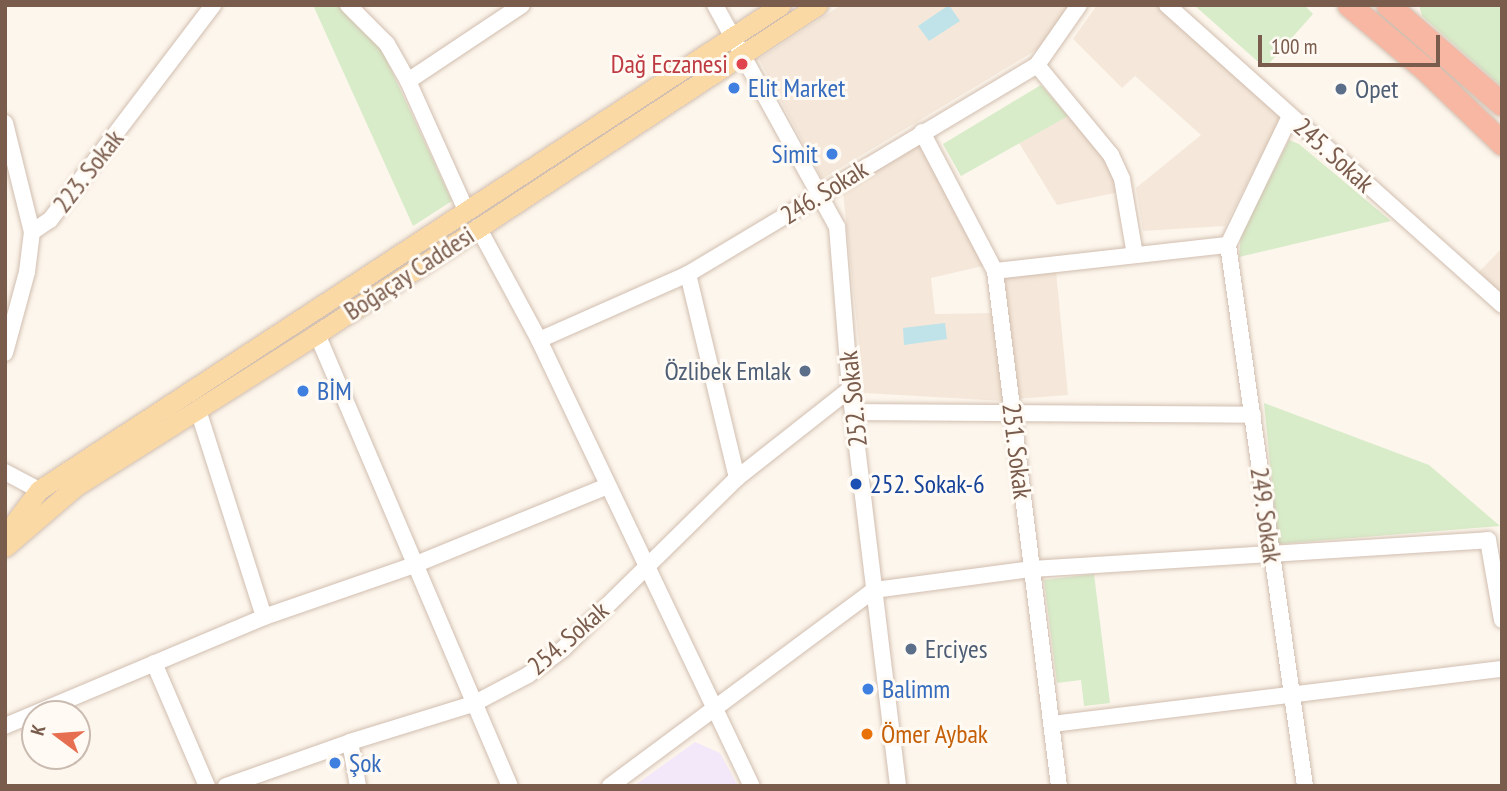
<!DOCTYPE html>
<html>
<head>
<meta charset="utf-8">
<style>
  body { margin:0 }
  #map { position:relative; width:1507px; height:791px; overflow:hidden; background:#fdf6ec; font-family:"PT Sans Narrow",sans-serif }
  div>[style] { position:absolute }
  .residential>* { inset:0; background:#f5e8da }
  .education>* { inset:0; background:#f3e8fa }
  .green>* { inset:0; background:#d8ecc9 }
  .water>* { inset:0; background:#bfe3e8 }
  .roads { filter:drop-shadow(0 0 2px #d1beb0) drop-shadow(0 0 2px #d1beb0) }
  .minor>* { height:16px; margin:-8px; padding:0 8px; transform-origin:8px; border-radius:8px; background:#fff }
  .major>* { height:19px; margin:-9.5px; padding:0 9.5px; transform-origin:9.5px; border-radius:9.5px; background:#fbd9a5 }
  .highway>* { height:23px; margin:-11.5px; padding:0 11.5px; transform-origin:11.5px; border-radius:11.5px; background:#f7b7a3 }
  .dots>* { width:19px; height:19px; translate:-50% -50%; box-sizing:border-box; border:4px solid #fffaf3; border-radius:50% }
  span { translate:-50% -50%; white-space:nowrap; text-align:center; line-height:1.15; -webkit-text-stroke:6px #fffaf3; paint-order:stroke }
  .health-label { font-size:26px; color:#be3a42 }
  .right { translate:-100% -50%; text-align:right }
  .shop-label { font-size:26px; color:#366cbe }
  .left { translate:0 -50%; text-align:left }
  .service-label { font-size:26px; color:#4e5e75 }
  .street-label { font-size:26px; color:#7a5c4d }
  .transit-label { font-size:26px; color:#164399 }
  .food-label { font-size:26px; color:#c56008 }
  .frame { position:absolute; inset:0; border:7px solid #7a5c4d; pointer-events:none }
  .north { position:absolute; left:21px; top:700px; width:70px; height:70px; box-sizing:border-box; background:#fffaf3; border:2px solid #cabbb1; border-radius:50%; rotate:286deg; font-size:19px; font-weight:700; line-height:28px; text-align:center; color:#7a5c4d }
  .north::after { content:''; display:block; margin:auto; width:24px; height:32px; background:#e76f51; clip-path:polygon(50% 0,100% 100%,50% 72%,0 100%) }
  .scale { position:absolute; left:1258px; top:35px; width:182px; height:32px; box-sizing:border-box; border:4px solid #7a5c4d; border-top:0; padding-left:9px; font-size:21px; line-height:24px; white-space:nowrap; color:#7a5c4d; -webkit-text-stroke:5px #fffaf3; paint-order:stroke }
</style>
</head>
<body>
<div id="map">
  <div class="residential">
    <i style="clip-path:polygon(841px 5px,1073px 5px,1043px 46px,822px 179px,759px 59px)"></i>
    <i style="clip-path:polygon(1097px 5px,1157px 5px,1281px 118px,1225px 226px,1143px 231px,1136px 188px,1201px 135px,1135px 76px,1122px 88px,1073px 39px)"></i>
    <i style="clip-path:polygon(1072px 113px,1106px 155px,1119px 192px,1057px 205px,1019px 143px)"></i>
    <i style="clip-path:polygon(922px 142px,987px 265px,931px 278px,935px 314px,994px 313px,1003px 401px,864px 393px,843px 192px)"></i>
    <i style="clip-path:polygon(1502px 248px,1502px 294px,1479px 272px)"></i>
    <i style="clip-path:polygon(1056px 271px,1068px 395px,1017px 399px,1003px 277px)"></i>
  </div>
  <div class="education">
    <i style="clip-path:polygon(695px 742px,720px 753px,738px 786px,634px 786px)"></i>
  </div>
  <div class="green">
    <i style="clip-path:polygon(313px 5px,337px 5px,382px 50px,452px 201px,413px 226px)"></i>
    <i style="clip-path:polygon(1194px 5px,1304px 5px,1313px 14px,1265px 68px)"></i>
    <i style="clip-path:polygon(1419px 5px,1502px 5px,1502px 87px,1422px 16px)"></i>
    <i style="clip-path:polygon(1041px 85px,1068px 116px,961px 176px,943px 144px)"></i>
    <i style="clip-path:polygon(1289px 140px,1299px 144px,1391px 221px,1239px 257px,1241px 235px)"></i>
    <i style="clip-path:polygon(1264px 403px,1429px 465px,1500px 526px,1278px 544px)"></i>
    <i style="clip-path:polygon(1094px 574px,1110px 703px,1084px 706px,1081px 680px,1057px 683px,1044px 580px)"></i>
  </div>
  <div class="water">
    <i style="clip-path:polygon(949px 5px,960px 21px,929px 41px,918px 26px)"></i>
    <i style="clip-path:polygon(945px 323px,947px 339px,904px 345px,903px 328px)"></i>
  </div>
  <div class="roads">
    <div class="minor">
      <i style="left:348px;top:5px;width:55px;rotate:45deg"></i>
      <i style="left:387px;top:44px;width:43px;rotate:60.4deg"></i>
      <i style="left:408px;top:81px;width:141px;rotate:65.8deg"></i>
      <i style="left:715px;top:5px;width:253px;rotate:61.2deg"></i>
      <i style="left:837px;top:227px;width:163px;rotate:85.4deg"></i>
      <i style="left:850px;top:389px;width:400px;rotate:83.1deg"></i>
      <i style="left:1167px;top:5px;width:450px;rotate:41.8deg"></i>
      <i style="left:1037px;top:65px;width:117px;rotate:50.6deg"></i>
      <i style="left:1111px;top:155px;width:26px;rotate:65deg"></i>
      <i style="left:1122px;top:179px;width:77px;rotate:80.3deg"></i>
      <i style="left:408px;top:81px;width:137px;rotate:-33.7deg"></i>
      <i style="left:5px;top:123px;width:112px;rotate:76.1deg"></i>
      <i style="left:922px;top:132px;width:157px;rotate:62.3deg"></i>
      <i style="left:995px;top:271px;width:519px;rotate:82.92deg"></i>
      <i style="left:478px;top:227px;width:128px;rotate:61.6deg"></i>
      <i style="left:539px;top:340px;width:494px;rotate:64.5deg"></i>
      <i style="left:1228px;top:245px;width:546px;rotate:81.9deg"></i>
      <i style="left:995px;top:271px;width:234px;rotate:-6.4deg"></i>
      <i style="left:1228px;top:245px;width:143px;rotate:-64.3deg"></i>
      <i style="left:688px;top:274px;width:210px;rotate:76.5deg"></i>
      <i style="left:317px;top:334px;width:491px;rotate:66.9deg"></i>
      <i style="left:539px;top:340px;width:163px;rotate:-23.9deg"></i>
      <i style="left:688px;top:274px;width:407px;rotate:-30.9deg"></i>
      <i style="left:1037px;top:65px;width:73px;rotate:-55deg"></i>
      <i style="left:5px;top:353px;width:84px;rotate:-74.8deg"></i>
      <i style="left:27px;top:272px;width:40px;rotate:-82.9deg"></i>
      <i style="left:32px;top:232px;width:22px;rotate:-34deg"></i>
      <i style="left:50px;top:220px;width:270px;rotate:-52.8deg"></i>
      <i style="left:198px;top:410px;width:217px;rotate:72.3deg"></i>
      <i style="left:854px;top:412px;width:399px;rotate:0.4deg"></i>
      <i style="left:5px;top:472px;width:38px;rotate:28deg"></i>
      <i style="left:154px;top:663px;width:134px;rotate:66.7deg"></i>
      <i style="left:1052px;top:724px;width:453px;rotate:-7deg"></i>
      <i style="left:5px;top:726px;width:281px;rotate:-22.8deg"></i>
      <i style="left:264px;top:617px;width:159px;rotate:-19.1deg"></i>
      <i style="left:414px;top:565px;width:209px;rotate:-22.2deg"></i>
      <i style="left:350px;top:742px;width:45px;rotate:79.7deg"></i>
      <i style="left:226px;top:786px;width:132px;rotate:-19.5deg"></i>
      <i style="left:350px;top:742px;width:129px;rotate:-17.2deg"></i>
      <i style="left:473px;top:704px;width:62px;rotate:-27.8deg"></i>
      <i style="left:528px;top:675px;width:44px;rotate:-36.6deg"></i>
      <i style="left:563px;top:649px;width:244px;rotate:-44.5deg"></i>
      <i style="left:737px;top:478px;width:144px;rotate:-38.2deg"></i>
      <i style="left:610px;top:786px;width:329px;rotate:-36.6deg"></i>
      <i style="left:874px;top:590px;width:159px;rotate:-7.6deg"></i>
      <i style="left:1032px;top:569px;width:457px;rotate:-3.6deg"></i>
      <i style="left:1488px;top:540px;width:81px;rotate:80.1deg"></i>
    </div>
    <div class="major">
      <i style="left:5px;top:535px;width:56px;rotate:-52.9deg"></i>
      <i style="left:39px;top:490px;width:886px;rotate:-33.17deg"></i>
      <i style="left:5px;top:547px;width:92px;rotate:-40.6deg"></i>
      <i style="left:75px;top:487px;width:286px;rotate:-32.3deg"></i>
      <i style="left:317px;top:334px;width:599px;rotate:-33.29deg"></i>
    </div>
    <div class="highway">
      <i style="left:1349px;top:5px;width:99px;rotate:40.1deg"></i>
      <i style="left:1425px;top:69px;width:107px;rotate:43.9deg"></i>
      <i style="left:1388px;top:5px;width:151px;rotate:41deg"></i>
    </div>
  </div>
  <div class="dots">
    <i style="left:742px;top:64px;background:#e0444e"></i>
    <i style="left:734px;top:88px;background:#3f7fe0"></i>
    <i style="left:1341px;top:89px;background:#5c6f8a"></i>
    <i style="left:832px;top:154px;background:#3f7fe0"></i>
    <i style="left:805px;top:371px;background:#5c6f8a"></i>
    <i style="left:303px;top:391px;background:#3f7fe0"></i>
    <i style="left:856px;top:484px;background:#1a4fb4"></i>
    <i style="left:911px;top:649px;background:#5c6f8a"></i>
    <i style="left:868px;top:689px;background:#3f7fe0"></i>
    <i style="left:867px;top:734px;background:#e8710a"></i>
    <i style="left:335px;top:763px;background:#3f7fe0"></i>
  </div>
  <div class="health-label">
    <span class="right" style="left:728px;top:64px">Dağ Eczanesi</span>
  </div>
  <div class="shop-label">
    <span class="left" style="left:748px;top:88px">Elit Market</span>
    <span class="right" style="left:818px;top:154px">Simit</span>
    <span class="left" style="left:317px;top:391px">BİM</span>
    <span class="left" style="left:882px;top:689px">Balimm</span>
    <span class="left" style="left:349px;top:763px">Şok</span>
  </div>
  <div class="service-label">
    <span class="left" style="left:1355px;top:89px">Opet</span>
    <span class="right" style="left:791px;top:371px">Özlibek Emlak</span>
    <span class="left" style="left:925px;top:649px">Erciyes</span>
  </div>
  <div class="street-label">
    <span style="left:1334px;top:155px;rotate:42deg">245. Sokak</span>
    <span style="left:88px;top:171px;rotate:-52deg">223. Sokak</span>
    <span style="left:824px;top:192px;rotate:-32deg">246. Sokak</span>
    <span style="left:409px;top:273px;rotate:-33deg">Boğaçay Caddesi</span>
    <span style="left:853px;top:399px;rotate:-96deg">252. Sokak</span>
    <span style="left:1017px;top:451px;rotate:83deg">251. Sokak</span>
    <span style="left:1266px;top:515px;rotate:82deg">249. Sokak</span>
    <span style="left:568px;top:638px;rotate:-41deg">254. Sokak</span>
  </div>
  <div class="transit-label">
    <span class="left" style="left:870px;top:484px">252. Sokak-6</span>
  </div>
  <div class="food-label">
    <span class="left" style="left:881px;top:734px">Ömer Aybak</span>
  </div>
  <div class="frame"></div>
  <div class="north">K</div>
  <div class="scale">100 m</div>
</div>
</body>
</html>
